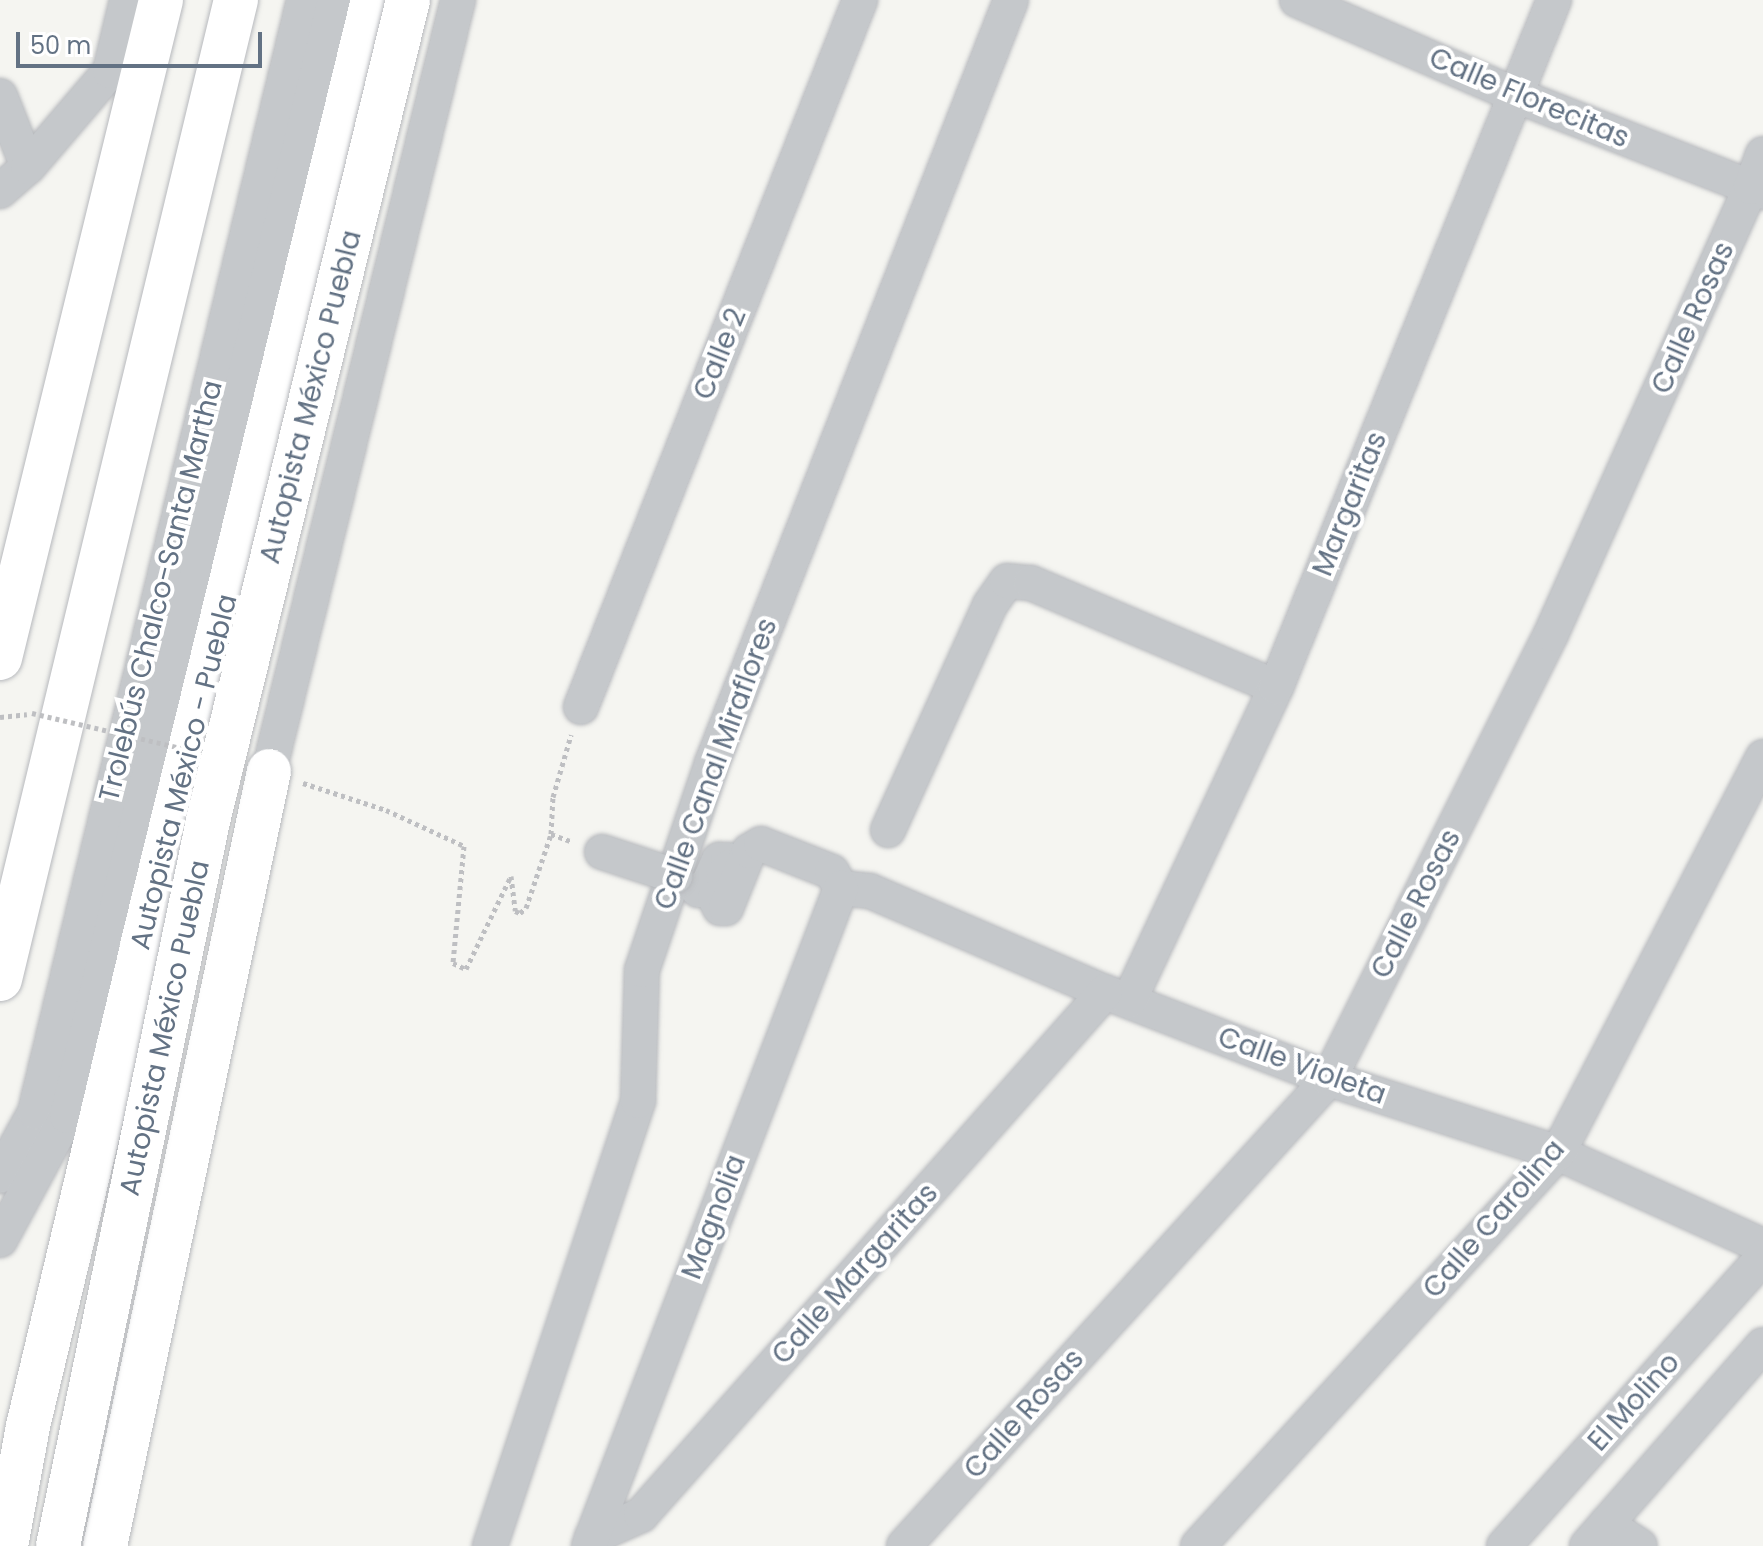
<!DOCTYPE html>
<html>
<head>
<meta charset="utf-8">
<style>
  body { margin:0 }
  #map { position:relative; width:1763px; height:1546px; overflow:hidden; background:#f5f5f1; font-family:Poppins,sans-serif }
  div>[style] { position:absolute }
  .path>* { height:5px; margin-top:-2.5px; transform-origin:0; background:repeating-linear-gradient(90deg,#bebfc2 0 4px,transparent 0 8px) }
  .roads { filter:drop-shadow(0 0 2px #b7b9bd) drop-shadow(0 0 2px #b7b9bd) }
  .minor>* { height:34px; margin:-17px; padding:0 17px; transform-origin:17px; border-radius:17px; background:#c5c8cb }
  .highway>* { height:44px; margin:-22px; padding:0 22px; transform-origin:22px; border-radius:22px; background:#fff }
  .path-bridge>* { height:5px; margin-top:-2.5px; transform-origin:0; background:repeating-linear-gradient(90deg,#bebfc2 0 4px,transparent 0 8px) }
  .bridges { filter:drop-shadow(0 0 2px #b7b9bd) drop-shadow(0 0 2px #b7b9bd) }
  .minor-bridge>* { height:34px; margin:-17px; padding:0 17px; transform-origin:17px; border-radius:17px; background:#c5c8cb }
  .highway-bridge>* { height:44px; margin:-22px; padding:0 22px; transform-origin:22px; border-radius:22px; background:#fff }
  span { translate:-50% -50%; white-space:nowrap; text-align:center; line-height:1.15; -webkit-text-stroke:8px #fff; paint-order:stroke }
  .street-label { font-size:28px; color:#637284 }
  .scale { position:absolute; left:16px; top:32px; width:246px; height:36px; box-sizing:border-box; border:4px solid #637284; border-top:0; padding-left:10px; font-size:24px; line-height:28px; white-space:nowrap; color:#637284; -webkit-text-stroke:6px #fff; paint-order:stroke }
</style>
</head>
<body>
<div id="map">
  <div class="path">
    <i style="left:0;top:717px;width:27px;rotate:-6deg"></i>
    <i style="left:303px;top:783px;width:87px;rotate:18deg"></i>
    <i style="left:386px;top:810px;width:86px;rotate:24.8deg"></i>
    <i style="left:464px;top:846px;width:118px;rotate:95.4deg"></i>
    <i style="left:453px;top:963px;width:14px;rotate:25deg"></i>
    <i style="left:466px;top:969px;width:103px;rotate:-64.2deg"></i>
    <i style="left:511px;top:876px;width:35px;rotate:83deg"></i>
    <i style="left:515px;top:911px;width:5px;rotate:22deg"></i>
    <i style="left:520px;top:913px;width:8px;rotate:-40deg"></i>
    <i style="left:526px;top:908px;width:78px;rotate:-71.3deg"></i>
    <i style="left:551px;top:834px;width:37px;rotate:-87deg"></i>
    <i style="left:553px;top:797px;width:65px;rotate:-73.8deg"></i>
    <i style="left:551px;top:834px;width:23px;rotate:20deg"></i>
  </div>
  <div class="roads">
    <div class="minor">
      <i style="left:1297px;top:0;width:241px;rotate:23.5deg"></i>
      <i style="left:1518px;top:96px;width:263px;rotate:21.4deg"></i>
      <i style="left:0;top:96px;width:76px;rotate:68.5deg"></i>
      <i style="left:0;top:191px;width:37px;rotate:-41deg"></i>
      <i style="left:28px;top:167px;width:126px;rotate:-49.5deg"></i>
      <i style="left:110px;top:71px;width:73px;rotate:-76.5deg"></i>
      <i style="left:581px;top:707px;width:760px;rotate:-68.46deg"></i>
      <i style="left:269px;top:771px;width:794px;rotate:-76.23deg"></i>
      <i style="left:888px;top:830px;width:247px;rotate:-65.6deg"></i>
      <i style="left:990px;top:605px;width:29px;rotate:-55deg"></i>
      <i style="left:1007px;top:581px;width:24px;rotate:5deg"></i>
      <i style="left:1031px;top:583px;width:266px;rotate:23deg"></i>
      <i style="left:841px;top:888px;width:29px;rotate:6deg"></i>
      <i style="left:870px;top:891px;width:256px;rotate:23.3deg"></i>
      <i style="left:1105px;top:992px;width:240px;rotate:21.2deg"></i>
      <i style="left:1329px;top:1079px;width:241px;rotate:17.9deg"></i>
      <i style="left:1558px;top:1153px;width:225px;rotate:24.4deg"></i>
      <i style="left:698px;top:890px;width:9px;rotate:-18deg"></i>
      <i style="left:707px;top:887px;width:30px;rotate:-66deg"></i>
      <i style="left:719px;top:860px;width:9px"></i>
      <i style="left:728px;top:860px;width:7px;rotate:74deg"></i>
      <i style="left:730px;top:867px;width:34px;rotate:116deg"></i>
      <i style="left:715px;top:898px;width:11px;rotate:63deg"></i>
      <i style="left:720px;top:908px;width:6px"></i>
      <i style="left:726px;top:908px;width:61px;rotate:-68deg"></i>
      <i style="left:749px;top:851px;width:14px;rotate:-30deg"></i>
      <i style="left:761px;top:844px;width:76px;rotate:21.5deg"></i>
      <i style="left:832px;top:872px;width:18px;rotate:61deg"></i>
      <i style="left:1129px;top:1001px;width:347px;rotate:-64.9deg"></i>
      <i style="left:1276px;top:687px;width:741px;rotate:-67.97deg"></i>
      <i style="left:0;top:1176px;width:73px;rotate:-61.3deg"></i>
      <i style="left:35px;top:1112px;width:1144px;rotate:-76.4deg"></i>
      <i style="left:0;top:1240px;width:141px;rotate:-61.6deg"></i>
      <i style="left:67px;top:1116px;width:1148px;rotate:-76.5deg"></i>
      <i style="left:1606px;top:1524px;width:40px;rotate:32.9deg"></i>
      <i style="left:592px;top:1537px;width:54px;rotate:-24.2deg"></i>
      <i style="left:641px;top:1515px;width:699px;rotate:-48.42deg"></i>
      <i style="left:490px;top:1546px;width:469px;rotate:-71.6deg"></i>
      <i style="left:638px;top:1101px;width:131px;rotate:-88.3deg"></i>
      <i style="left:642px;top:970px;width:219px;rotate:-71.3deg"></i>
      <i style="left:712px;top:763px;width:819px;rotate:-68.6deg"></i>
      <i style="left:589px;top:1546px;width:705px;rotate:-69.04deg"></i>
      <i style="left:904px;top:1546px;width:631px;rotate:-47.7deg"></i>
      <i style="left:1329px;top:1079px;width:497px;rotate:-63.5deg"></i>
      <i style="left:1551px;top:634px;width:490px;rotate:-65.9deg"></i>
      <i style="left:1751px;top:187px;width:35px;rotate:-70deg"></i>
      <i style="left:1198px;top:1546px;width:533px;rotate:-47.51deg"></i>
      <i style="left:1558px;top:1153px;width:446px;rotate:-62.6deg"></i>
      <i style="left:1504px;top:1546px;width:388px;rotate:-48.1deg"></i>
      <i style="left:1587px;top:1546px;width:267px;rotate:-48.8deg"></i>
    </div>
    <div class="highway">
      <i style="left:0;top:658px;width:677px;rotate:-76.25deg"></i>
      <i style="left:0;top:979px;width:1007px;rotate:-76.45deg"></i>
      <i style="left:6px;top:1546px;width:122px;rotate:-79.6deg"></i>
      <i style="left:28px;top:1426px;width:493px;rotate:-76.6deg"></i>
      <i style="left:142px;top:946px;width:974px;rotate:-76.28deg"></i>
      <i style="left:105px;top:1546px;width:792px;rotate:-78.05deg"></i>
    </div>
  </div>
  <div class="path-bridge">
    <i style="left:32px;top:713px;width:158px;rotate:13.2deg"></i>
  </div>
  <div class="bridges">
    <div class="minor-bridge">
      <i style="left:602px;top:852px;width:77px;rotate:18.2deg"></i>
    </div>
    <div class="highway-bridge">
      <i style="left:58px;top:1546px;width:740px;rotate:-78.31deg"></i>
      <i style="left:208px;top:821px;width:845px;rotate:-76.31deg"></i>
    </div>
  </div>
  <div class="street-label">
    <span style="left:1529px;top:98px;rotate:23deg">Calle Florecitas</span>
    <span style="left:1693px;top:318px;rotate:-66deg">Calle Rosas</span>
    <span style="left:720px;top:354px;rotate:-68deg">Calle 2</span>
    <span style="left:311px;top:397px;rotate:-76deg">Autopista México Puebla</span>
    <span style="left:1350px;top:504px;rotate:-68deg">Margaritas</span>
    <span style="left:161px;top:591px;rotate:-76deg">Trolebús Chalco-Santa Martha</span>
    <span style="left:716px;top:764px;rotate:-70deg">Calle Canal Miraflores</span>
    <span style="left:184px;top:772px;rotate:-76deg">Autopista México - Puebla</span>
    <span style="left:1416px;top:904px;rotate:-63deg">Calle Rosas</span>
    <span style="left:165px;top:1028px;rotate:-78deg">Autopista México Puebla</span>
    <span style="left:1302px;top:1066px;rotate:20deg">Calle Violeta</span>
    <span style="left:714px;top:1217px;rotate:-69deg">Magnolia</span>
    <span style="left:1494px;top:1219px;rotate:-49deg">Calle Carolina</span>
    <span style="left:855px;top:1274px;rotate:-48deg">Calle Margaritas</span>
    <span style="left:1634px;top:1402px;rotate:-48deg">El Molino</span>
    <span style="left:1024px;top:1414px;rotate:-48deg">Calle Rosas</span>
  </div>
  <div class="scale">50 m</div>
</div>
</body>
</html>
